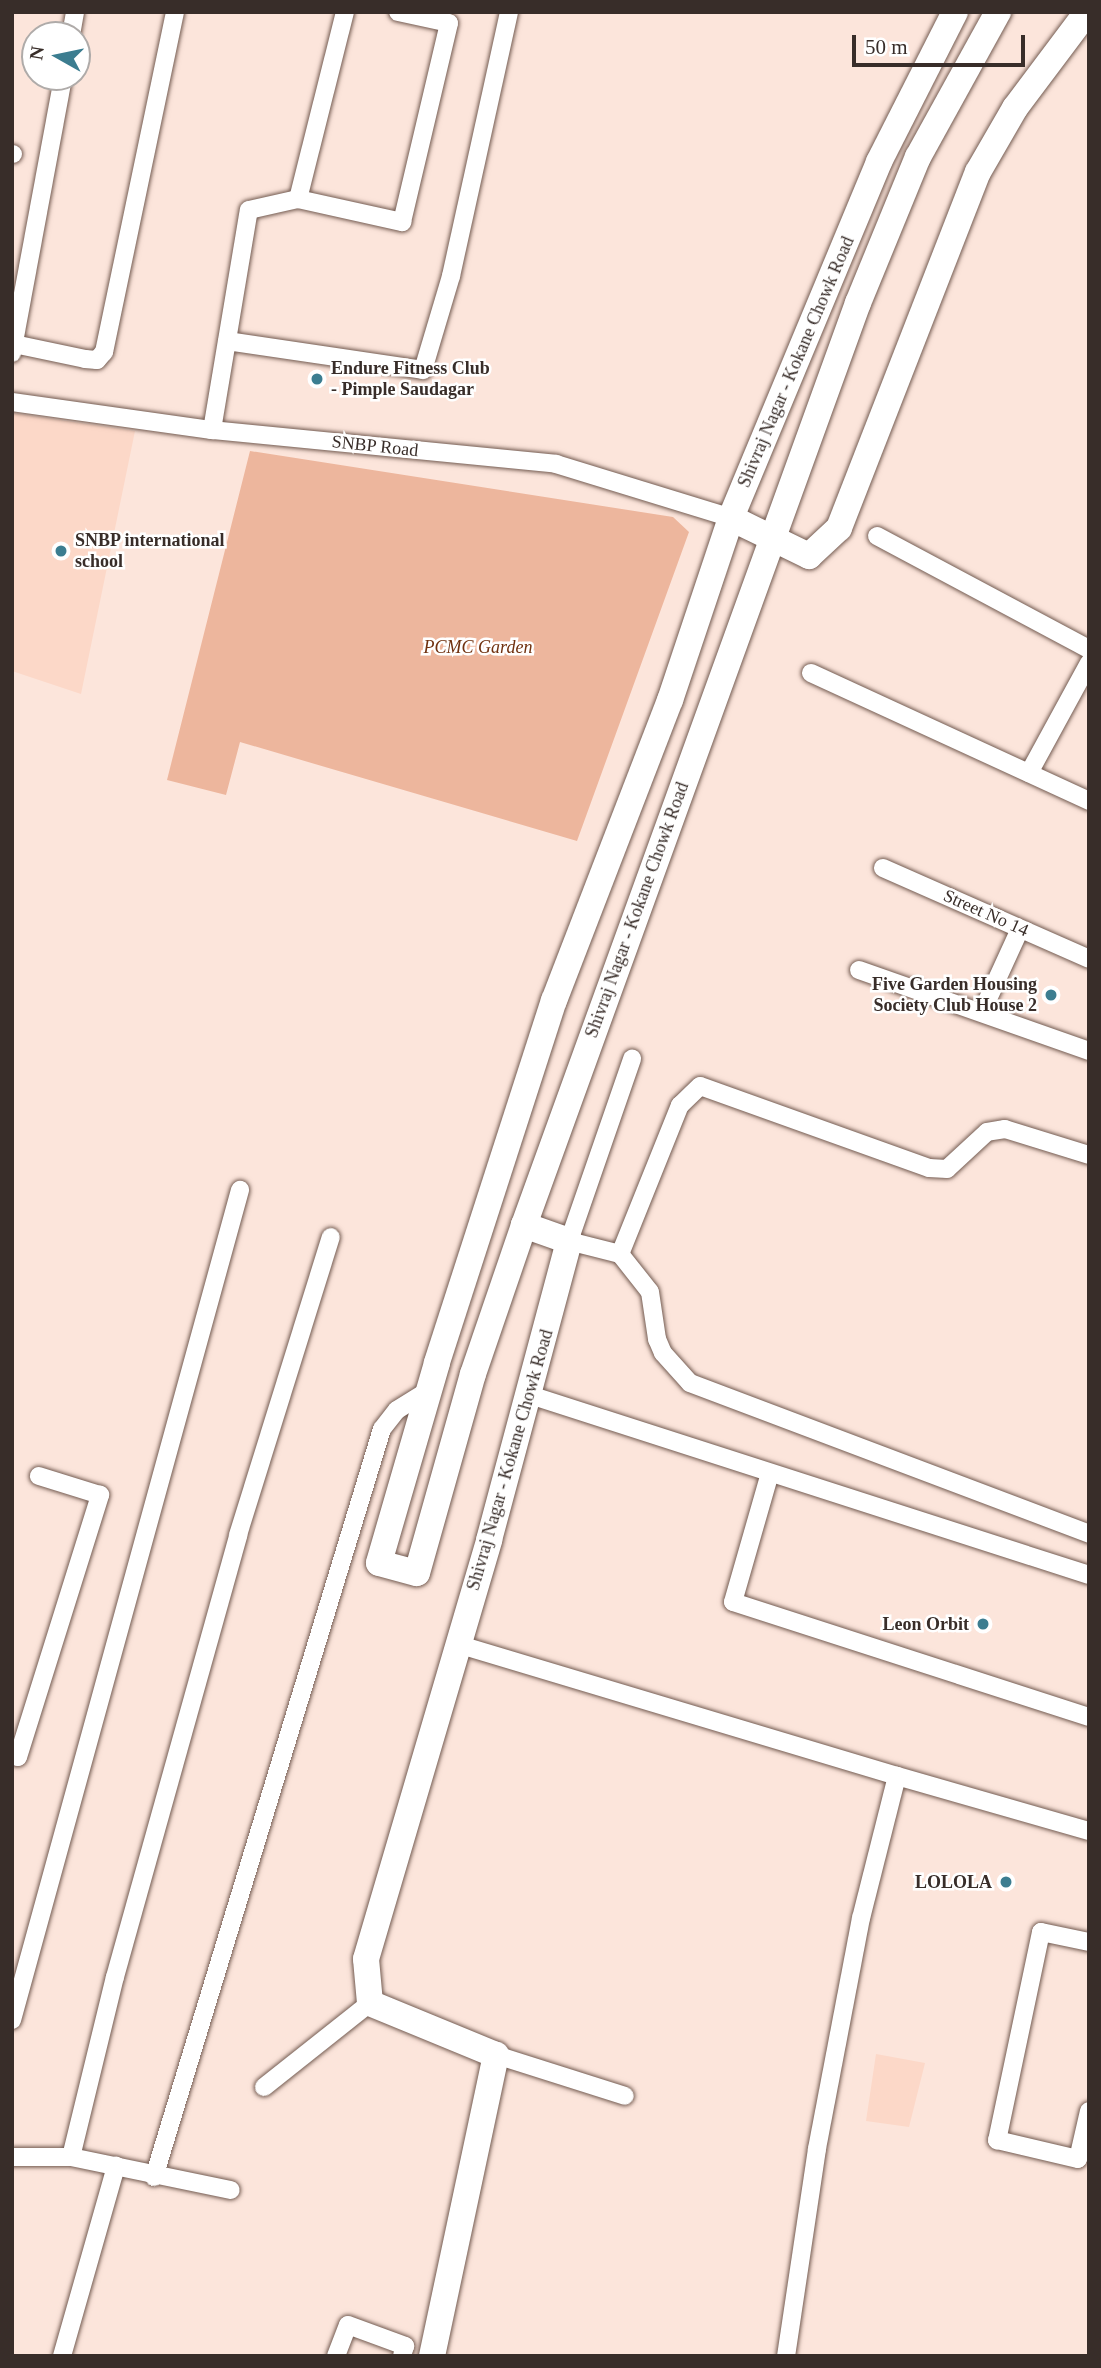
<!DOCTYPE html>
<html>
<head>
<meta charset="utf-8">
<style>
  body { margin:0 }
  #map { position:relative; width:1101px; height:2368px; overflow:hidden; background:#fce5db; font-family:Georgia,serif }
  div>[style] { position:absolute }
  .built>* { inset:0; background:#fcd8c8 }
  .green>* { inset:0; background:#edb69d }
  .roads { filter:drop-shadow(0 0 2px #735b51) drop-shadow(0 0 2px #735b51) }
  .street>* { height:18px; margin:-9px; padding:0 9px; transform-origin:9px; border-radius:9px; background:#fff }
  .secondary>* { height:26px; margin:-13px; padding:0 13px; transform-origin:13px; border-radius:13px; background:#fff }
  .dots>* { width:19px; height:19px; translate:-50% -50%; box-sizing:border-box; border:4px solid #fff; border-radius:50% }
  span { translate:-50% -50%; white-space:nowrap; text-align:center; line-height:1.15; -webkit-text-stroke:5px #fff; paint-order:stroke }
  .street-label { font-size:18px; color:#382d29 }
  .poi-label { font-size:18px; color:#382d29; font-weight:700 }
  .left { translate:0 -50%; text-align:left }
  .right { translate:-100% -50%; text-align:right }
  .park-label { font-size:18px; color:#70310f; font-style:italic }
  .frame { position:absolute; inset:0; border:14px solid #382d29; pointer-events:none }
  .north { position:absolute; left:21px; top:21px; width:70px; height:70px; box-sizing:border-box; background:#fff; border:2px solid #afaba9; border-radius:50%; rotate:279deg; font-size:19px; font-weight:700; line-height:28px; text-align:center; color:#382d29 }
  .north::after { content:''; display:block; margin:auto; width:24px; height:32px; background:#3c7d90; clip-path:polygon(50% 0,100% 100%,50% 72%,0 100%) }
  .scale { position:absolute; left:852px; top:35px; width:173px; height:32px; box-sizing:border-box; border:4px solid #382d29; border-top:0; padding-left:9px; font-size:21px; line-height:24px; white-space:nowrap; color:#382d29; -webkit-text-stroke:5px #fff; paint-order:stroke }
</style>
</head>
<body>
<div id="map">
  <div class="built">
    <i style="clip-path:polygon(12px 413px,135px 431px,81px 694px,12px 671px)"></i>
    <i style="clip-path:polygon(876px 2054px,925px 2063px,909px 2127px,866px 2121px)"></i>
  </div>
  <div class="green">
    <i style="clip-path:polygon(250px 451px,673px 517px,689px 532px,577px 841px,240px 742px,226px 795px,167px 780px)"></i>
  </div>
  <div class="roads">
    <div class="street">
      <i style="left:71px;top:35px;width:23px;rotate:-80deg"></i>
      <i style="left:12px;top:154px;width:1px"></i>
      <i style="left:298px;top:199px;width:193px;rotate:-75.9deg"></i>
      <i style="left:227px;top:341px;width:198px;rotate:8.4deg"></i>
      <i style="left:423px;top:370px;width:98px;rotate:-73.4deg"></i>
      <i style="left:451px;top:276px;width:270px;rotate:-77.6deg"></i>
      <i style="left:14px;top:344px;width:73px;rotate:11.9deg"></i>
      <i style="left:85px;top:359px;width:12px;rotate:5deg"></i>
      <i style="left:97px;top:360px;width:11px;rotate:-49deg"></i>
      <i style="left:104px;top:352px;width:347px;rotate:-78.2deg"></i>
      <i style="left:12px;top:353px;width:281px;rotate:-79.5deg"></i>
      <i style="left:12px;top:402px;width:202px;rotate:8deg"></i>
      <i style="left:212px;top:430px;width:346px;rotate:5.6deg"></i>
      <i style="left:556px;top:464px;width:183px;rotate:17.1deg"></i>
      <i style="left:212px;top:430px;width:223px;rotate:-80.5deg"></i>
      <i style="left:249px;top:210px;width:50px;rotate:-12.7deg"></i>
      <i style="left:298px;top:199px;width:107px;rotate:12.5deg"></i>
      <i style="left:402px;top:222px;width:204px;rotate:-76.7deg"></i>
      <i style="left:449px;top:23px;width:52px;rotate:-167.8deg"></i>
      <i style="left:877px;top:536px;width:240px;rotate:28.1deg"></i>
      <i style="left:811px;top:673px;width:306px;rotate:24.7deg"></i>
      <i style="left:1029px;top:773px;width:125px;rotate:-61.4deg"></i>
      <i style="left:883px;top:868px;width:225px;rotate:23.8deg"></i>
      <i style="left:859px;top:970px;width:244px;rotate:19.4deg"></i>
      <i style="left:982px;top:1012px;width:91px;rotate:-65.4deg"></i>
      <i style="left:1089px;top:1155px;width:88px;rotate:-162.8deg"></i>
      <i style="left:1005px;top:1129px;width:18px;rotate:171deg"></i>
      <i style="left:987px;top:1132px;width:54px;rotate:137.2deg"></i>
      <i style="left:947px;top:1169px;width:18px;rotate:-177deg"></i>
      <i style="left:929px;top:1168px;width:243px;rotate:-160.3deg"></i>
      <i style="left:700px;top:1086px;width:28px;rotate:136deg"></i>
      <i style="left:680px;top:1105px;width:161px;rotate:111.9deg"></i>
      <i style="left:620px;top:1254px;width:48px;rotate:51.7deg"></i>
      <i style="left:650px;top:1292px;width:48px;rotate:81.5deg"></i>
      <i style="left:657px;top:1339px;width:15px;rotate:67deg"></i>
      <i style="left:663px;top:1353px;width:40px;rotate:48deg"></i>
      <i style="left:690px;top:1383px;width:427px;rotate:20.7deg"></i>
      <i style="left:620px;top:1254px;width:53px;rotate:-165.7deg"></i>
      <i style="left:569px;top:1241px;width:193px;rotate:-70.9deg"></i>
      <i style="left:530px;top:1395px;width:587px;rotate:17.85deg"></i>
      <i style="left:770px;top:1473px;width:134px;rotate:106deg"></i>
      <i style="left:733px;top:1602px;width:374px;rotate:17.9deg"></i>
      <i style="left:457px;top:1644px;width:459px;rotate:16.7deg"></i>
      <i style="left:897px;top:1776px;width:146px;rotate:104.2deg"></i>
      <i style="left:861px;top:1918px;width:235px;rotate:100.8deg"></i>
      <i style="left:817px;top:2149px;width:209px;rotate:98.5deg"></i>
      <i style="left:12px;top:1755px;width:6px;rotate:18deg"></i>
      <i style="left:18px;top:1757px;width:275px;rotate:-72.6deg"></i>
      <i style="left:100px;top:1495px;width:64px;rotate:-162.7deg"></i>
      <i style="left:897px;top:1776px;width:200px;rotate:16deg"></i>
      <i style="left:1089px;top:1942px;width:49px;rotate:-168.2deg"></i>
      <i style="left:1041px;top:1932px;width:213px;rotate:101.9deg"></i>
      <i style="left:997px;top:2140px;width:83px;rotate:13.2deg"></i>
      <i style="left:1078px;top:2159px;width:49px;rotate:-77.1deg"></i>
      <i style="left:12px;top:2020px;width:861px;rotate:-74.64deg"></i>
      <i style="left:496px;top:2055px;width:135px;rotate:17.6deg"></i>
      <i style="left:264px;top:2087px;width:135px;rotate:-38.4deg"></i>
      <i style="left:12px;top:2157px;width:59px"></i>
      <i style="left:71px;top:2157px;width:163px;rotate:11.7deg"></i>
      <i style="left:71px;top:2157px;width:185px;rotate:-76.3deg"></i>
      <i style="left:115px;top:1977px;width:459px;rotate:-74.4deg"></i>
      <i style="left:238px;top:1535px;width:312px;rotate:-72.7deg"></i>
      <i style="left:154px;top:2177px;width:782px;rotate:-73.05deg"></i>
      <i style="left:382px;top:1429px;width:24px;rotate:-52deg"></i>
      <i style="left:397px;top:1410px;width:39px;rotate:-32deg"></i>
      <i style="left:62px;top:2356px;width:198px;rotate:-74.1deg"></i>
      <i style="left:336px;top:2356px;width:33px;rotate:-69deg"></i>
      <i style="left:348px;top:2325px;width:61px;rotate:20.2deg"></i>
      <i style="left:405px;top:2346px;width:10px;rotate:107deg"></i>
    </div>
    <div class="secondary">
      <i style="left:955px;top:12px;width:168px;rotate:116.9deg"></i>
      <i style="left:879px;top:162px;width:386px;rotate:112.6deg"></i>
      <i style="left:731px;top:518px;width:192px;rotate:108.5deg"></i>
      <i style="left:670px;top:700px;width:322px;rotate:111.1deg"></i>
      <i style="left:554px;top:1000px;width:381px;rotate:107.9deg"></i>
      <i style="left:437px;top:1363px;width:208px;rotate:106.2deg"></i>
      <i style="left:379px;top:1563px;width:39px;rotate:15deg"></i>
      <i style="left:417px;top:1573px;width:207px;rotate:-74.3deg"></i>
      <i style="left:473px;top:1374px;width:157px;rotate:-71.1deg"></i>
      <i style="left:524px;top:1225px;width:981px;rotate:-70.09deg"></i>
      <i style="left:858px;top:303px;width:158px;rotate:-67.7deg"></i>
      <i style="left:918px;top:157px;width:166px;rotate:-61.1deg"></i>
      <i style="left:731px;top:518px;width:87px;rotate:26deg"></i>
      <i style="left:809px;top:556px;width:41px;rotate:-43deg"></i>
      <i style="left:839px;top:528px;width:382px;rotate:-68.7deg"></i>
      <i style="left:978px;top:172px;width:74px;rotate:-60deg"></i>
      <i style="left:1015px;top:108px;width:120px;rotate:-53.1deg"></i>
      <i style="left:432px;top:2356px;width:308px;rotate:-78deg"></i>
      <i style="left:496px;top:2055px;width:136px;rotate:-157.6deg"></i>
      <i style="left:370px;top:2003px;width:44px;rotate:-95.2deg"></i>
      <i style="left:366px;top:1959px;width:437px;rotate:-73.6deg"></i>
      <i style="left:489px;top:1540px;width:310px;rotate:-75deg"></i>
      <i style="left:569px;top:1241px;width:48px;rotate:-160.4deg"></i>
    </div>
  </div>
  <div class="dots">
    <i style="left:317px;top:379px;background:#3c7d90"></i>
    <i style="left:61px;top:551px;background:#3c7d90"></i>
    <i style="left:1051px;top:995px;background:#3c7d90"></i>
    <i style="left:983px;top:1624px;background:#3c7d90"></i>
    <i style="left:1006px;top:1882px;background:#3c7d90"></i>
  </div>
  <div class="street-label">
    <span style="left:796px;top:362px;rotate:-67deg">Shivraj Nagar - Kokane Chowk Road</span>
    <span style="left:375px;top:446px;rotate:6deg">SNBP Road</span>
    <span style="left:637px;top:910px;rotate:-70deg">Shivraj Nagar - Kokane Chowk Road</span>
    <span style="left:986px;top:913px;rotate:24deg">Street No 14</span>
    <span style="left:510px;top:1460px;rotate:-74deg">Shivraj Nagar - Kokane Chowk Road</span>
  </div>
  <div class="poi-label">
    <span class="left" style="left:331px;top:379px">Endure Fitness Club<br>- Pimple Saudagar</span>
    <span class="left" style="left:75px;top:551px">SNBP international<br>school</span>
    <span class="right" style="left:1037px;top:995px">Five Garden Housing<br>Society Club House 2</span>
    <span class="right" style="left:969px;top:1624px">Leon Orbit</span>
    <span class="right" style="left:992px;top:1882px">LOLOLA</span>
  </div>
  <div class="park-label">
    <span style="left:478px;top:647px">PCMC Garden</span>
  </div>
  <div class="frame"></div>
  <div class="north">N</div>
  <div class="scale">50 m</div>
</div>
</body>
</html>
